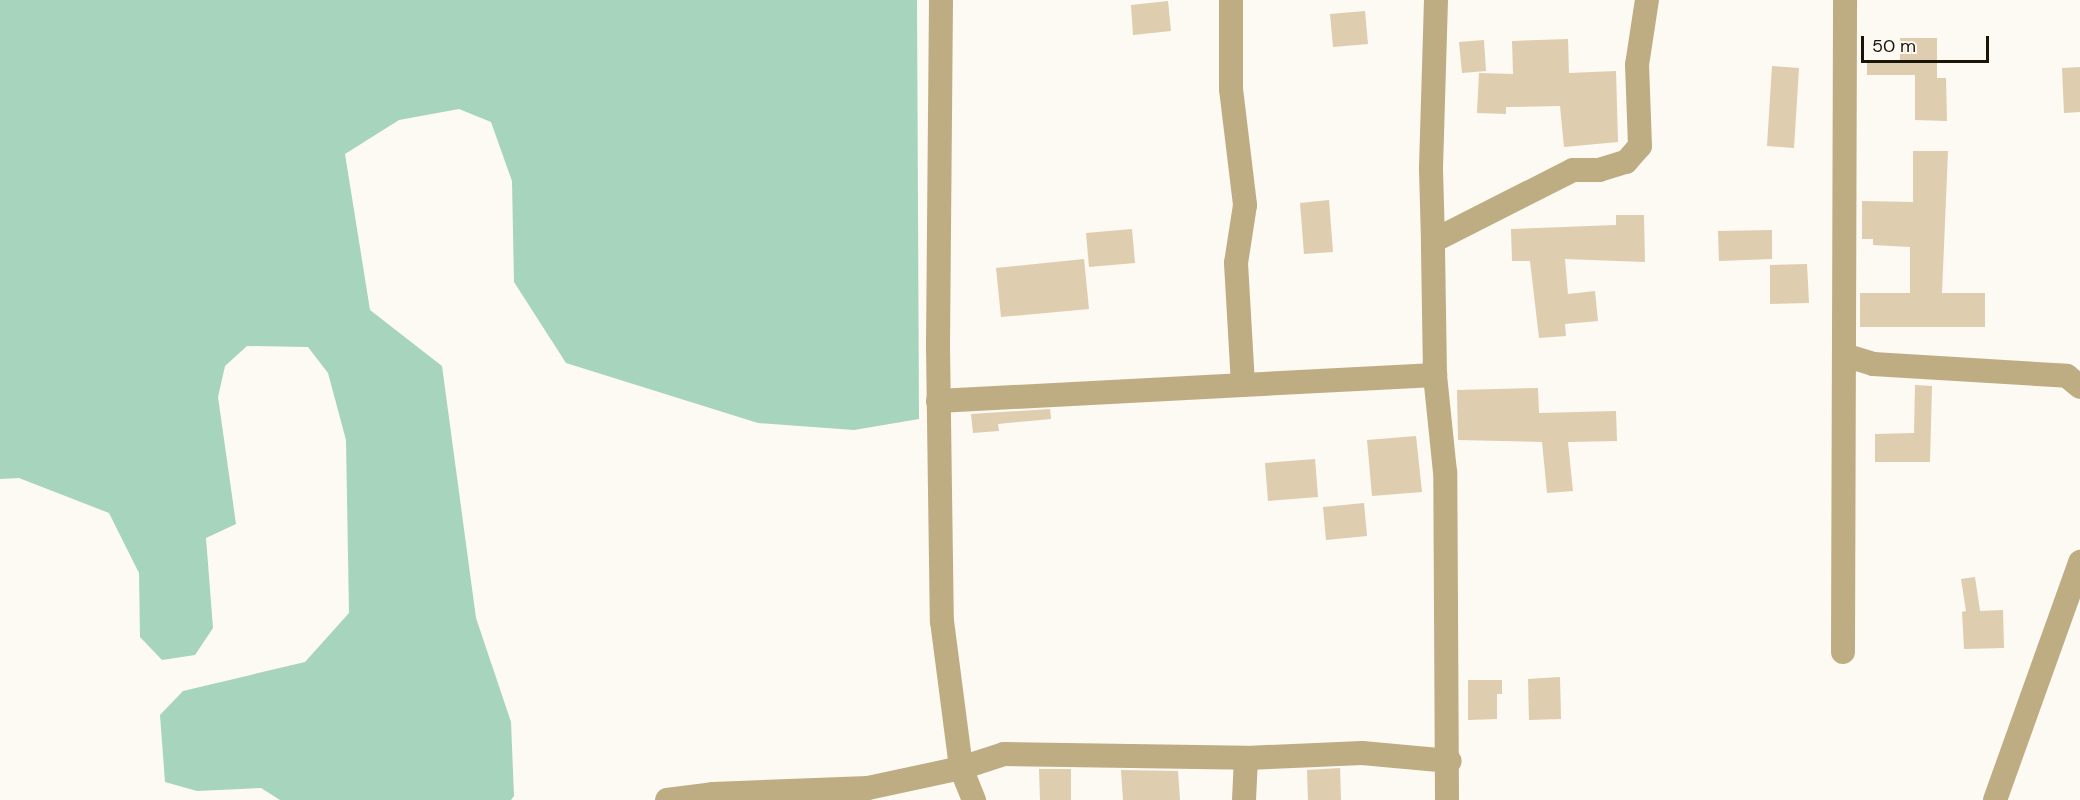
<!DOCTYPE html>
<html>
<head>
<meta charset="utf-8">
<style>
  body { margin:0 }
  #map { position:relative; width:2080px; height:800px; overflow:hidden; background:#fdf9f3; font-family:"DM Sans",sans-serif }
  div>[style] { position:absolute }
  .green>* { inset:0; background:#a6d4bc }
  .building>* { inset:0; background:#decdaf }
  .minor>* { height:24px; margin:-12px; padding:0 12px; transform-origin:12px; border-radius:12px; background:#bead82 }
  span { translate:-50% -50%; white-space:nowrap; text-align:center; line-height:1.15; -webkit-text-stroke:4.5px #fdf9f3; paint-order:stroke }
  .scale { position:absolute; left:1861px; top:36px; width:128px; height:27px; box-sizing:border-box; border:3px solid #1a1409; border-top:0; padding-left:8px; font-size:18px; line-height:21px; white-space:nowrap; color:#1a1409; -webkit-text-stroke:4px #fdf9f3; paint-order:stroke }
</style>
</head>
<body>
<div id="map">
  <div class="green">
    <i style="clip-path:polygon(0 0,917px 0,919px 419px,854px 430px,758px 423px,566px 363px,514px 282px,512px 181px,491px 122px,459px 109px,399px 120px,345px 154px,370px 310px,442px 366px,476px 618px,511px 722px,514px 796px,511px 800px,280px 800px,261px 788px,197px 791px,165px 782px,160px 715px,183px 691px,305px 662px,349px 613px,346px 440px,328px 373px,308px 347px,247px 346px,225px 366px,218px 397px,236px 524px,206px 538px,213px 628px,195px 655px,162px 660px,140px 637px,139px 573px,109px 513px,19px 478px,0 479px)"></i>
  </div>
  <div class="building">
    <i style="clip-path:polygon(1168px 1px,1171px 31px,1133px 35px,1131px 5px)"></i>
    <i style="clip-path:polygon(1365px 11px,1368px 44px,1333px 47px,1330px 14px)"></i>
    <i style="clip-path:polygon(1900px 38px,1937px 38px,1937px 78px,1946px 78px,1947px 121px,1915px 120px,1915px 75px,1867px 75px,1867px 62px,1900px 62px)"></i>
    <i style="clip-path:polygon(1568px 39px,1569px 73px,1616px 71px,1618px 142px,1564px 147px,1560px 106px,1506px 107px,1506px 114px,1477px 113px,1479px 73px,1513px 74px,1512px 41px)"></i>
    <i style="clip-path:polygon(1484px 40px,1486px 71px,1462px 73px,1459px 42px)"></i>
    <i style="clip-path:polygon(1772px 66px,1799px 68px,1794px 148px,1767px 146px)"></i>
    <i style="clip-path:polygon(2080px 67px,2080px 112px,2064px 113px,2062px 68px)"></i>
    <i style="clip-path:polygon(1913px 151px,1948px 151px,1942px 293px,1985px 293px,1985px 327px,1860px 327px,1860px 293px,1910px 293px,1910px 247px,1873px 245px,1873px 239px,1862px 239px,1862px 201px,1913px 202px)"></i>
    <i style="clip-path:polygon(1329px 200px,1333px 252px,1304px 254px,1300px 203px)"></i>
    <i style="clip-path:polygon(1616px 215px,1644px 215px,1645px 262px,1565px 259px,1568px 294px,1595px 291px,1598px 321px,1565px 324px,1566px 336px,1539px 338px,1530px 261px,1512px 261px,1511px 229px,1616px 225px)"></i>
    <i style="clip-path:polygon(1132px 229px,1135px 263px,1089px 267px,1086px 233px)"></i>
    <i style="clip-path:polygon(1772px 230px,1772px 259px,1719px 261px,1718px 231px)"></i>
    <i style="clip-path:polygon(1084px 259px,1089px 309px,1001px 317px,996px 268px)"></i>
    <i style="clip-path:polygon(1807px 264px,1809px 303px,1770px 304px,1770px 265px)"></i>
    <i style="clip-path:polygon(1915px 385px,1932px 386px,1930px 462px,1875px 462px,1875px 434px,1914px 433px)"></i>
    <i style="clip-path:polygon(1538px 388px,1539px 413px,1616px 411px,1617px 441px,1568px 442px,1573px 491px,1547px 493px,1542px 442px,1458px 440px,1457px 390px)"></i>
    <i style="clip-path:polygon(1050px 409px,1051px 419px,998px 424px,999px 431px,973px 433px,971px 414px)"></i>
    <i style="clip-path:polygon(1416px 436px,1422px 492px,1372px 496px,1367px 440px)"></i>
    <i style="clip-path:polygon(1315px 459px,1318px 497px,1268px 501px,1265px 463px)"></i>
    <i style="clip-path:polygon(1364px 503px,1367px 536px,1326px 540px,1323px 507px)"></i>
    <i style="clip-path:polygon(1975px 577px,1980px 611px,2003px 610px,2004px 648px,1964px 649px,1962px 612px,1966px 611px,1961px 579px)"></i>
    <i style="clip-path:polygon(1560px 677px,1561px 719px,1529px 720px,1528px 679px)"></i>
    <i style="clip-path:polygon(1468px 680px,1502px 680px,1502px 694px,1497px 694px,1497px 719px,1468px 720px)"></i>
    <i style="clip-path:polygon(1340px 768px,1341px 800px,1308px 800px,1307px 770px)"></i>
    <i style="clip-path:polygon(1039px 769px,1071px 769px,1071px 800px,1040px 800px)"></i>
    <i style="clip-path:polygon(1121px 770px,1178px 771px,1180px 800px,1123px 800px)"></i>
  </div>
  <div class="minor">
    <i style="left:941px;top:0;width:347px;rotate:90.5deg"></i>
    <i style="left:938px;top:347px;width:274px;rotate:89.2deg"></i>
    <i style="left:942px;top:621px;width:148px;rotate:82.6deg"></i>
    <i style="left:961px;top:768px;width:35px;rotate:68deg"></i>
    <i style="left:1231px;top:0;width:89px;rotate:90deg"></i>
    <i style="left:1231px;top:89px;width:117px;rotate:83.1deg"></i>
    <i style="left:1245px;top:205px;width:59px;rotate:98.8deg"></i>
    <i style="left:1236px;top:263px;width:122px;rotate:86.7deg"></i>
    <i style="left:1433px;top:241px;width:73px;rotate:-91.6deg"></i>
    <i style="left:1431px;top:168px;width:168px;rotate:-88.3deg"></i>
    <i style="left:1844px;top:355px;width:30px;rotate:17deg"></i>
    <i style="left:1873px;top:364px;width:194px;rotate:3.5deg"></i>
    <i style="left:2067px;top:376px;width:17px;rotate:40deg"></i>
    <i style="left:938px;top:401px;width:498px;rotate:-3deg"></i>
    <i style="left:1843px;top:652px;width:652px;rotate:-89.82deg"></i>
    <i style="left:667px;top:800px;width:46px;rotate:-7.4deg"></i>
    <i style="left:713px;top:794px;width:155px;rotate:-2.2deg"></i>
    <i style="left:868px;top:788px;width:95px;rotate:-12.1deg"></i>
    <i style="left:961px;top:768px;width:45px;rotate:-18deg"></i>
    <i style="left:1004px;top:754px;width:242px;rotate:0.9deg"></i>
    <i style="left:1246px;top:758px;width:116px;rotate:-2.5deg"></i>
    <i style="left:1362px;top:753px;width:88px;rotate:5.2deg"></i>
    <i style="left:1244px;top:800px;width:42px;rotate:-87.3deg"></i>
    <i style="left:1447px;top:800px;width:328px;rotate:-90.3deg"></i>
    <i style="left:1445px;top:472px;width:98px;rotate:-95.9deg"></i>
    <i style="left:1435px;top:375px;width:134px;rotate:-90.9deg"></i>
    <i style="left:1433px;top:241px;width:157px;rotate:-26.9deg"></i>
    <i style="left:1573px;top:170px;width:26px"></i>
    <i style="left:1599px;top:170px;width:28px;rotate:-17deg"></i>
    <i style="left:1626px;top:162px;width:21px;rotate:-49deg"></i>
    <i style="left:1640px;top:146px;width:81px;rotate:-92.1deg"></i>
    <i style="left:1637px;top:65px;width:66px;rotate:-81.3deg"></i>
    <i style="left:1995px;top:800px;width:253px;rotate:-70.3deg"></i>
  </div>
  <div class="scale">50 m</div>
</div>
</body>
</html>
